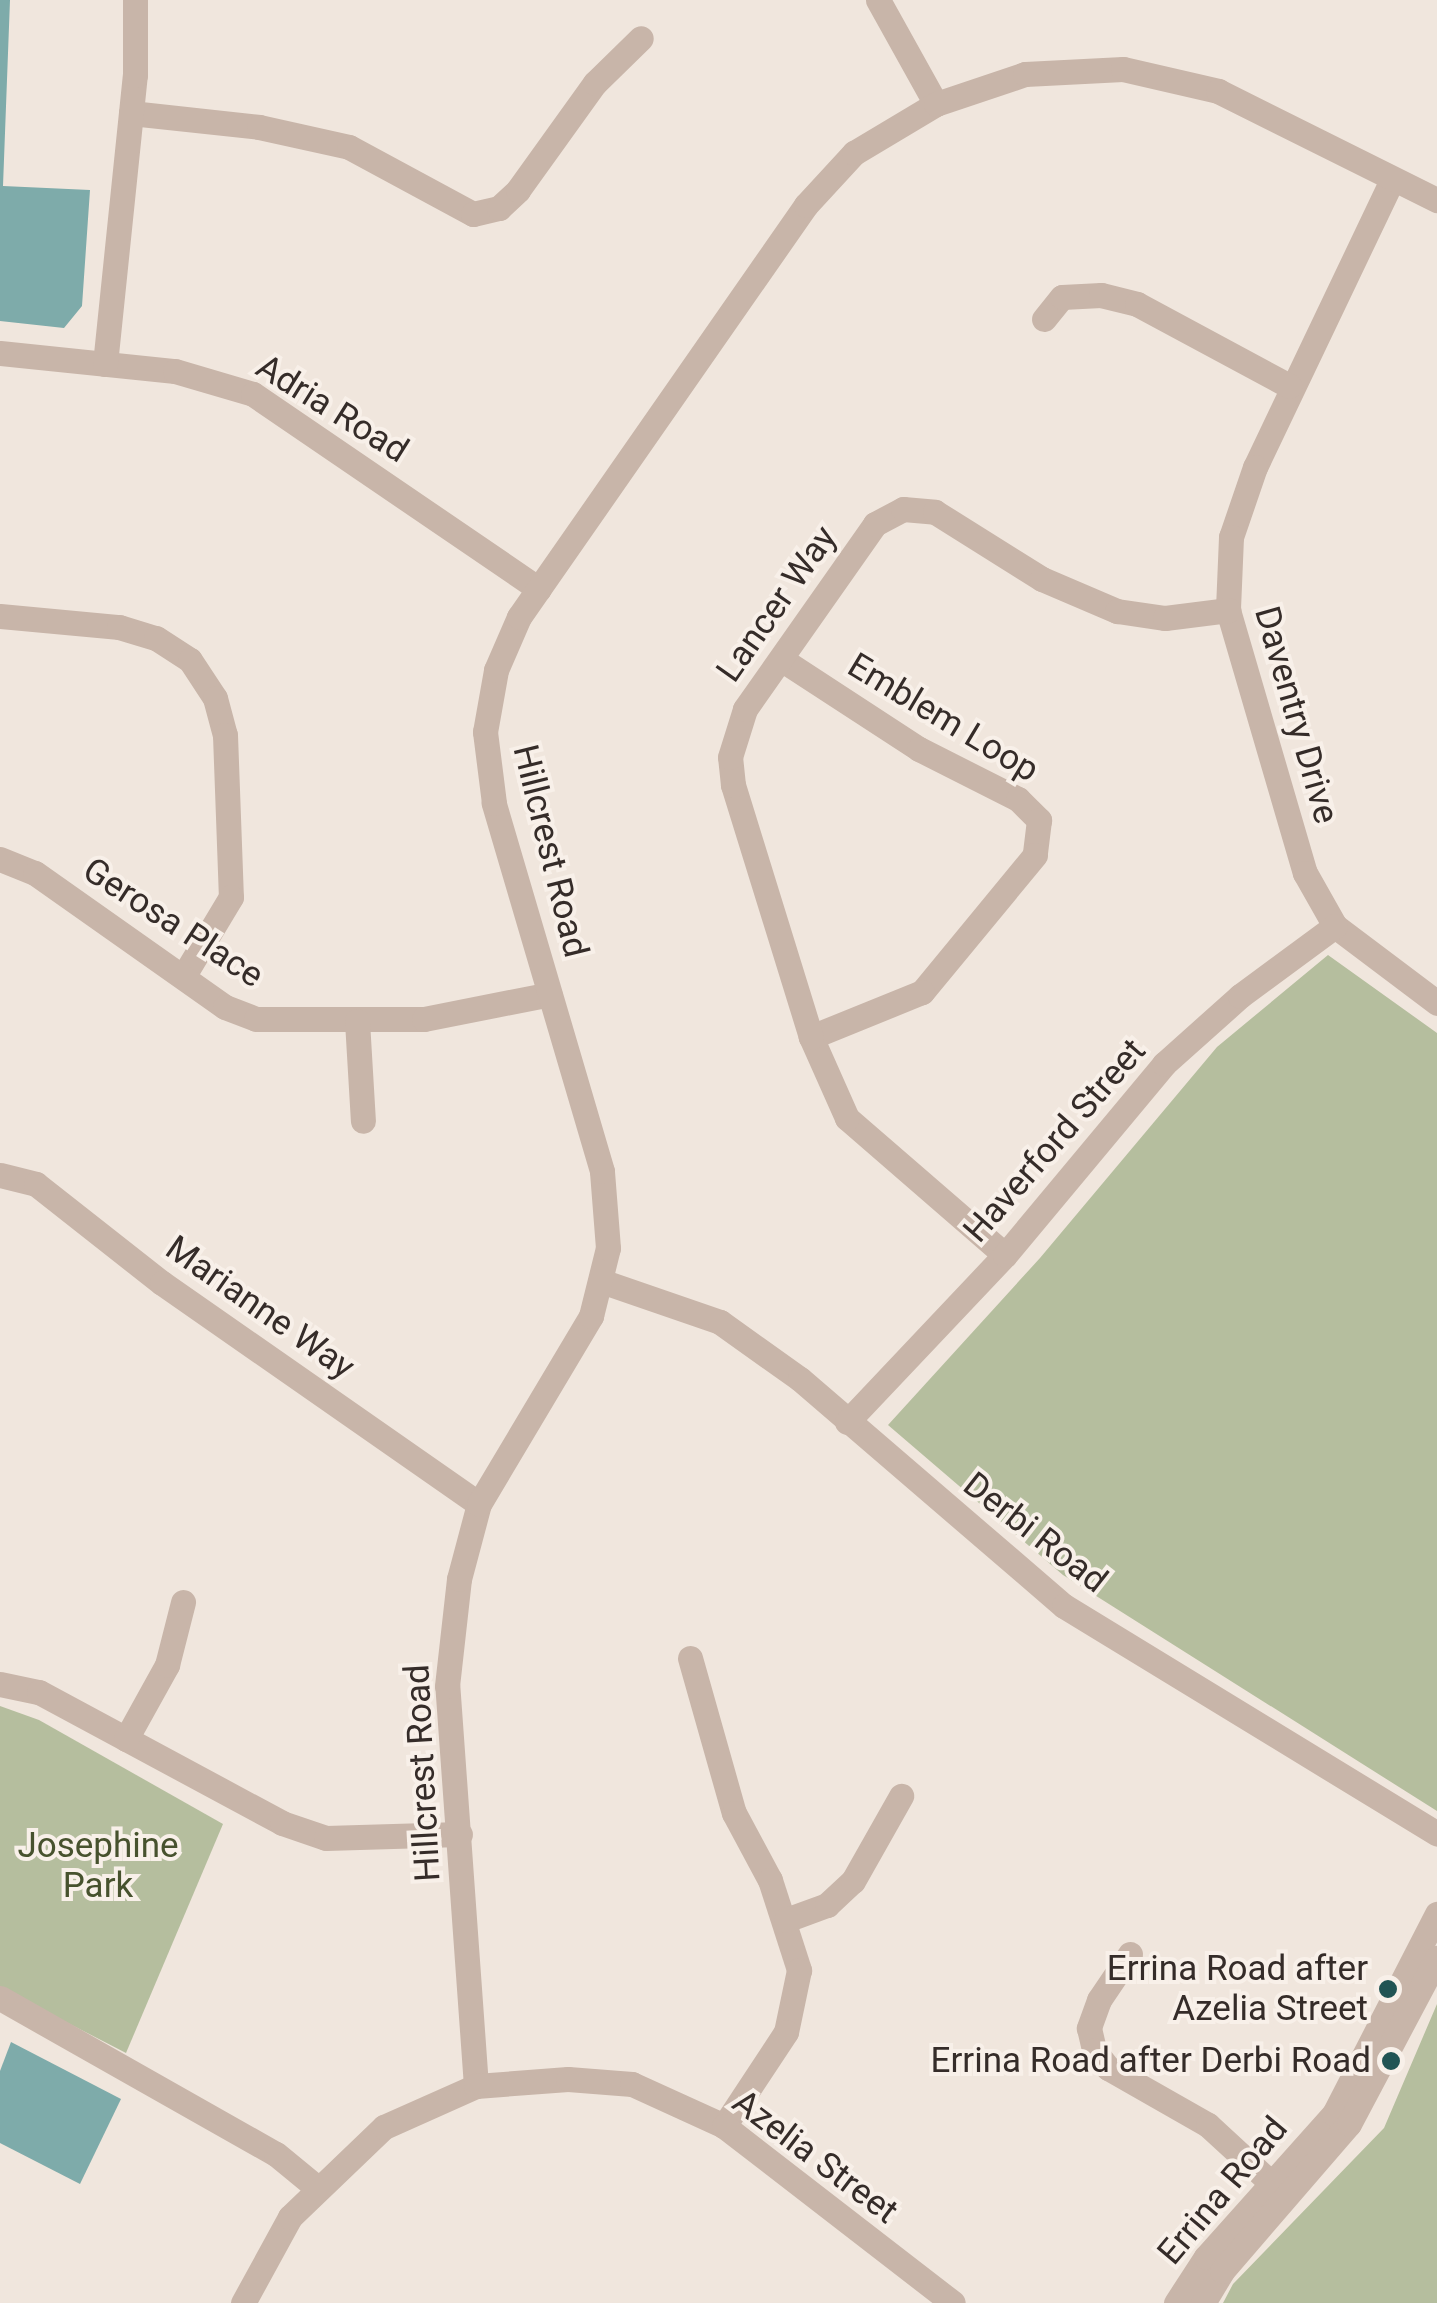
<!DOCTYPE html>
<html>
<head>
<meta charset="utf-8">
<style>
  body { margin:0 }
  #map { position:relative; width:1437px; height:2303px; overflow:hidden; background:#f0e6dd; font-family:Roboto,sans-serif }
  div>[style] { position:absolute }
  .green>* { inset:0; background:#b5be9e }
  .water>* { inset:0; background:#7eabaa }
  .minor>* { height:25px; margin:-12.5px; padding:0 12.5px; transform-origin:12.5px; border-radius:12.5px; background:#c8b5a9 }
  .dots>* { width:28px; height:28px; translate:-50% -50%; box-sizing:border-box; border:5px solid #f8f0e9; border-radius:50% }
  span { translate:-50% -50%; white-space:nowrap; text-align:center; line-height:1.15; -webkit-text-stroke:8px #f8f0e9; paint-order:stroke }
  .street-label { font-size:35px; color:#352c29 }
  .park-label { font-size:35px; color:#47522e }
  .poi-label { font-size:35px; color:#352c29 }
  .right { translate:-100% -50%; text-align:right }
</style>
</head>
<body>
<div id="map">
  <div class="green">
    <i style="clip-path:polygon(1328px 955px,1437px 1033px,1437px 1811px,1063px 1575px,888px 1425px,1040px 1258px,1217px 1047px)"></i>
    <i style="clip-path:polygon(0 1706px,39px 1720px,223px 1824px,126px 2053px,0 1988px)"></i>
    <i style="clip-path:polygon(1437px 2004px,1437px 2303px,1223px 2303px,1233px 2284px,1384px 2128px)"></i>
  </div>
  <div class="water">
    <i style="clip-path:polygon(0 0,10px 0,3px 186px,90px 190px,82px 306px,64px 328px,0 321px)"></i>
    <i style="clip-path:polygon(11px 2042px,121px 2099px,80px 2184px,0 2143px,0 2071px)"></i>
  </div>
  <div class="minor">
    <i style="left:878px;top:0;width:119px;rotate:60.9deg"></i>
    <i style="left:131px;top:113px;width:129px;rotate:6.2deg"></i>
    <i style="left:259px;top:127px;width:92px;rotate:12.5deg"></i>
    <i style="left:349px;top:147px;width:141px;rotate:28.4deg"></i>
    <i style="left:473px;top:214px;width:27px;rotate:-13deg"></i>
    <i style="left:499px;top:208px;width:26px;rotate:-43deg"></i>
    <i style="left:518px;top:190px;width:132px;rotate:-54.3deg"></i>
    <i style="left:595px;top:83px;width:64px;rotate:-44.4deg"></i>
    <i style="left:1392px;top:180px;width:318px;rotate:115.5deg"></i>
    <i style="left:1255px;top:467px;width:74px;rotate:108.9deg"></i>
    <i style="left:1231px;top:537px;width:73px;rotate:92.4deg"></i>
    <i style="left:1228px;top:610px;width:274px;rotate:73.7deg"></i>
    <i style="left:1305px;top:873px;width:61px;rotate:60.5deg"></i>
    <i style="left:1335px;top:926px;width:128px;rotate:37deg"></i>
    <i style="left:1044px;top:319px;width:28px;rotate:-51deg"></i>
    <i style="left:1062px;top:297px;width:39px;rotate:-3deg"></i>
    <i style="left:1101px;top:295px;width:37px;rotate:14deg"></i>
    <i style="left:1137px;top:304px;width:173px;rotate:28.3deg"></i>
    <i style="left:0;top:353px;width:176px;rotate:5.9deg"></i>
    <i style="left:175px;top:371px;width:81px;rotate:16.4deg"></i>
    <i style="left:253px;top:394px;width:346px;rotate:34.3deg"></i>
    <i style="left:105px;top:364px;width:291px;rotate:-84.1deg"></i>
    <i style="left:135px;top:75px;width:75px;rotate:-90deg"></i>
    <i style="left:0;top:616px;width:120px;rotate:5.3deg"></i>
    <i style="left:119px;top:627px;width:39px;rotate:17deg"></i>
    <i style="left:156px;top:638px;width:40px;rotate:32.9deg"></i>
    <i style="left:190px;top:660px;width:45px;rotate:56.7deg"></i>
    <i style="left:215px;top:698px;width:38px;rotate:75deg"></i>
    <i style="left:225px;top:735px;width:162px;rotate:87.9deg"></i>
    <i style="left:231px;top:897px;width:93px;rotate:121deg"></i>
    <i style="left:781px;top:659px;width:165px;rotate:33.1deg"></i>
    <i style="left:919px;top:749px;width:111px;rotate:26.8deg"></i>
    <i style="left:1018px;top:799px;width:30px;rotate:45deg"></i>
    <i style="left:1039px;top:820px;width:35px;rotate:97deg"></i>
    <i style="left:1035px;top:855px;width:178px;rotate:129.5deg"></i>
    <i style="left:922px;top:992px;width:120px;rotate:157.9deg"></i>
    <i style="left:0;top:859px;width:38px;rotate:22deg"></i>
    <i style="left:35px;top:873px;width:232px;rotate:35.2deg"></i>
    <i style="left:225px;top:1007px;width:33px;rotate:21deg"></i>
    <i style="left:256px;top:1019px;width:168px"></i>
    <i style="left:424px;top:1019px;width:128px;rotate:-11.2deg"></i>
    <i style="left:357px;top:1021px;width:100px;rotate:86.6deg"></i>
    <i style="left:0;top:1175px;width:37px;rotate:14deg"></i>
    <i style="left:36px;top:1184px;width:160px;rotate:38.2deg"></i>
    <i style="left:162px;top:1283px;width:386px;rotate:34.9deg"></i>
    <i style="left:1005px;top:1255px;width:209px;rotate:-139.1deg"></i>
    <i style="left:847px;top:1118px;width:89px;rotate:-114deg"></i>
    <i style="left:811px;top:1037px;width:264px;rotate:-107.2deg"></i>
    <i style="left:733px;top:785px;width:28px;rotate:-96deg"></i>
    <i style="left:730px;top:757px;width:50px;rotate:-72.6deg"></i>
    <i style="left:745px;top:709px;width:226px;rotate:-54.9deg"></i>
    <i style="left:875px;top:524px;width:32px;rotate:-28deg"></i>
    <i style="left:903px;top:509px;width:32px;rotate:5deg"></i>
    <i style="left:935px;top:512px;width:126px;rotate:32.1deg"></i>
    <i style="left:1042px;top:579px;width:82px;rotate:23.1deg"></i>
    <i style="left:1117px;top:611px;width:49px;rotate:8.3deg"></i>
    <i style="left:1165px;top:618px;width:64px;rotate:-7.2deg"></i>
    <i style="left:601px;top:1281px;width:126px;rotate:19deg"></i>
    <i style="left:720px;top:1322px;width:98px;rotate:35.5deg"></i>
    <i style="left:800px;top:1379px;width:348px;rotate:40.7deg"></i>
    <i style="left:1064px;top:1606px;width:437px;rotate:31.4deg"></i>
    <i style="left:847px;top:1422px;width:230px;rotate:-46.6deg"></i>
    <i style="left:1005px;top:1255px;width:249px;rotate:-50.2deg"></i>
    <i style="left:1164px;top:1064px;width:102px;rotate:-41.8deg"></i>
    <i style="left:1240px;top:996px;width:118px;rotate:-36.4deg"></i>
    <i style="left:690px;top:1658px;width:161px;rotate:74.2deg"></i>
    <i style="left:734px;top:1813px;width:76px;rotate:61.8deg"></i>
    <i style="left:770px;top:1880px;width:95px;rotate:72.1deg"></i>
    <i style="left:799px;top:1970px;width:63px;rotate:101.8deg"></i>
    <i style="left:786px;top:2032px;width:113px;rotate:123.4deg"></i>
    <i style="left:0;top:1684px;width:40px;rotate:12deg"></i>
    <i style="left:39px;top:1692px;width:276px;rotate:28.3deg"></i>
    <i style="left:282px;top:1823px;width:46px;rotate:18.8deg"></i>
    <i style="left:326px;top:1838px;width:134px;rotate:-1.7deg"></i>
    <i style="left:126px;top:1739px;width:85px;rotate:-61deg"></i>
    <i style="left:167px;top:1665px;width:65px;rotate:-75.7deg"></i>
    <i style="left:786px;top:1920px;width:44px;rotate:-20.1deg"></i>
    <i style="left:827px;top:1905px;width:35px;rotate:-43deg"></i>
    <i style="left:853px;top:1881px;width:98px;rotate:-60.5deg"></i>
    <i style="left:1130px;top:1954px;width:55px;rotate:124deg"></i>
    <i style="left:1099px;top:2000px;width:30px;rotate:110deg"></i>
    <i style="left:1089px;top:2028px;width:23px;rotate:77deg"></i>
    <i style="left:1094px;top:2050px;width:23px;rotate:52deg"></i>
    <i style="left:1108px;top:2068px;width:115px;rotate:29.7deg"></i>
    <i style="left:1208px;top:2125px;width:102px;rotate:42.6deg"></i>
    <i style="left:0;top:1998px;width:317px;rotate:29.5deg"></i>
    <i style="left:276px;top:2154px;width:50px;rotate:39.4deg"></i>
    <i style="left:476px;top:2086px;width:401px;rotate:-94.1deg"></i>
    <i style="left:447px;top:1686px;width:108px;rotate:-83.6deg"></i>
    <i style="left:459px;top:1579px;width:78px;rotate:-75.1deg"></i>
    <i style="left:479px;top:1504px;width:219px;rotate:-59.2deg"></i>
    <i style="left:591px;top:1316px;width:70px;rotate:-76deg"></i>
    <i style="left:608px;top:1248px;width:77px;rotate:-94.5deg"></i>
    <i style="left:602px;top:1171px;width:384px;rotate:-106.4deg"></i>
    <i style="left:494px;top:803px;width:72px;rotate:-97.2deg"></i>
    <i style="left:485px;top:732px;width:63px;rotate:-79.9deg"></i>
    <i style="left:496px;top:670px;width:58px;rotate:-66.5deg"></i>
    <i style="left:519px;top:617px;width:502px;rotate:-55.14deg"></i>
    <i style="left:806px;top:205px;width:71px;rotate:-47.3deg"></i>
    <i style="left:854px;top:153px;width:96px;rotate:-30.9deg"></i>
    <i style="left:936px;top:104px;width:94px;rotate:-18.6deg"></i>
    <i style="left:1025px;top:74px;width:98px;rotate:-2.9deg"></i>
    <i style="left:1123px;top:69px;width:98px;rotate:13deg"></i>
    <i style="left:1218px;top:91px;width:245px;rotate:26.5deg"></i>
    <i style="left:243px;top:2303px;width:98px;rotate:-61.3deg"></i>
    <i style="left:290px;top:2217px;width:130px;rotate:-43.8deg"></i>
    <i style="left:384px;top:2127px;width:101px;rotate:-24deg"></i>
    <i style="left:476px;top:2086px;width:92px;rotate:-4.4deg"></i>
    <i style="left:568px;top:2079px;width:64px;rotate:4.5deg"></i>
    <i style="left:632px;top:2084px;width:101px;rotate:24.5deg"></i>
    <i style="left:724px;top:2126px;width:289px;rotate:37.7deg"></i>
    <i style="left:1176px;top:2303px;width:55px;rotate:-56.9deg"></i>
    <i style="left:1206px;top:2257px;width:192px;rotate:-48.2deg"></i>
    <i style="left:1334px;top:2114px;width:225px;rotate:-62.8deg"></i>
    <i style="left:1203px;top:2303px;width:37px;rotate:-59deg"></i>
    <i style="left:1222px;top:2271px;width:194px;rotate:-49.2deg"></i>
    <i style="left:1349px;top:2124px;width:188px;rotate:-62.1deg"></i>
  </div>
  <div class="dots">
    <i style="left:1388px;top:1989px;background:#215454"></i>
    <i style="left:1391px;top:2061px;background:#215454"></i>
  </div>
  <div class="street-label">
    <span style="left:332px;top:409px;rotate:32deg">Adria Road</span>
    <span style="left:777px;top:604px;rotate:-55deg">Lancer Way</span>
    <span style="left:1296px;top:715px;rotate:74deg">Daventry Drive</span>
    <span style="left:943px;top:718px;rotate:31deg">Emblem Loop</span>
    <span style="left:550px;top:851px;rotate:76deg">Hillcrest Road</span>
    <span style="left:173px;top:923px;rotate:33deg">Gerosa Place</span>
    <span style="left:1055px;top:1141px;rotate:-49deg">Haverford Street</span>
    <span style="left:260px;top:1308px;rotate:35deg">Marianne Way</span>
    <span style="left:1035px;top:1533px;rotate:38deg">Derbi Road</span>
    <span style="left:423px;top:1773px;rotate:-93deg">Hillcrest Road</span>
    <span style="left:815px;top:2157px;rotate:37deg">Azelia Street</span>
    <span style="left:1223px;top:2191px;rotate:-50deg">Errina Road</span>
  </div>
  <div class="park-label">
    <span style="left:98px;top:1866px">Josephine<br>Park</span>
  </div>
  <div class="poi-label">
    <span class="right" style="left:1368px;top:1989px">Errina Road after<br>Azelia Street</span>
    <span class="right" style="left:1371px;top:2061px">Errina Road after Derbi Road</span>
  </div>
</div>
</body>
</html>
